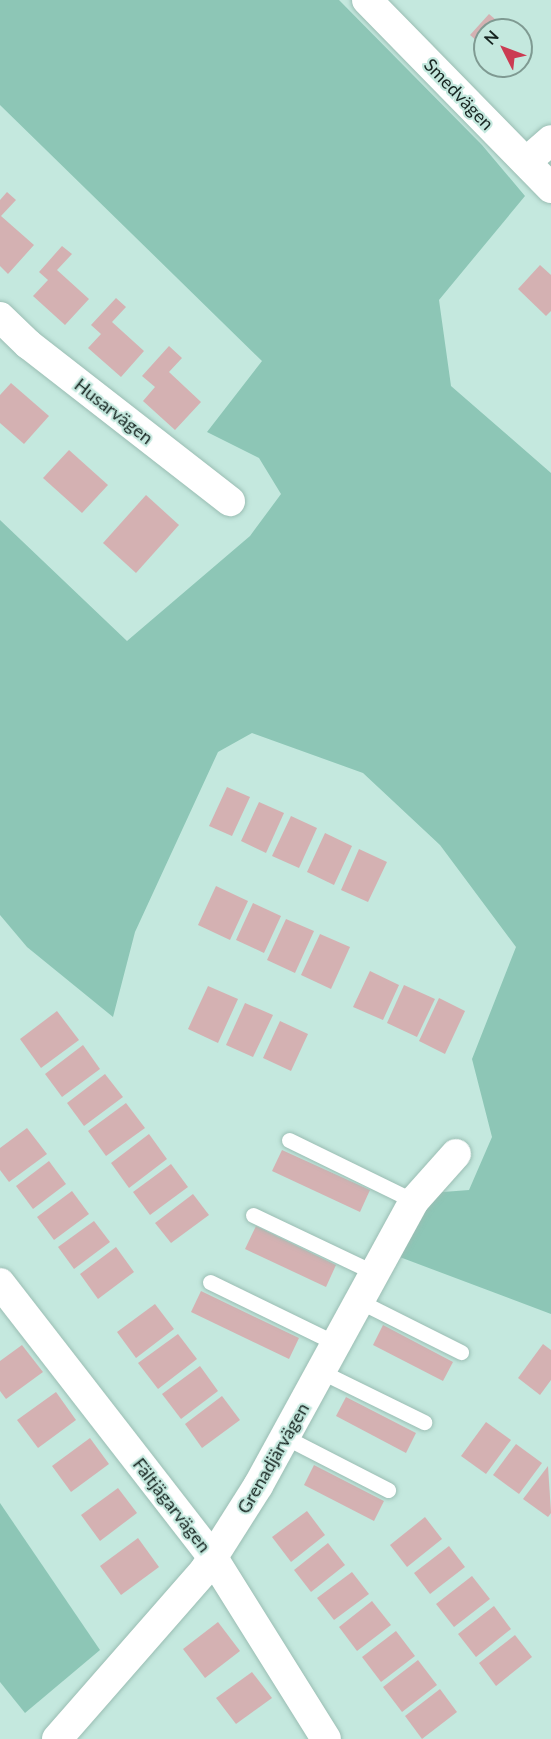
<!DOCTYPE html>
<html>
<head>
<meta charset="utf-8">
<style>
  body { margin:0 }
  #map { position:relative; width:551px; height:1739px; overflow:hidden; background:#c4e8de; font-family:Lato,sans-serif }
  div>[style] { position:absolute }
  .green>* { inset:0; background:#8dc6b6 }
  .building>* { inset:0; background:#d4b1b2 }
  .roads { filter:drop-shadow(0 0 2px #9abdb3) drop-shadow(0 0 2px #9abdb3) }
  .lane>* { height:15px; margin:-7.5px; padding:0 7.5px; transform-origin:7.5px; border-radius:7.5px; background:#fff }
  .street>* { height:30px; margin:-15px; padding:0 15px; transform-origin:15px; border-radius:15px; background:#fff }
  span { translate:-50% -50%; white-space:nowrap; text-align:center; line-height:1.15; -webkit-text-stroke:4.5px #c4e8de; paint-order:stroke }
  .street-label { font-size:18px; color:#172521 }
  .north { position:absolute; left:473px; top:18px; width:60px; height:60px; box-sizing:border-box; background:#c4e8de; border:2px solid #7f9a92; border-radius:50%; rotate:312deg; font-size:16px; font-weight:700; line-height:24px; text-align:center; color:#172521 }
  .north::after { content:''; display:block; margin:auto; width:21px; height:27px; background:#cb3b52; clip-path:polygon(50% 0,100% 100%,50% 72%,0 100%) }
</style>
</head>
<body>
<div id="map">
  <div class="green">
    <i style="clip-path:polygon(0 0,339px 0,482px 145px,525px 196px,439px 300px,451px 386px,551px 473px,551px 1314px,397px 1256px,430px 1193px,469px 1190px,492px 1137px,472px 1059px,516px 947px,440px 845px,363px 773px,252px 733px,218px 752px,135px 932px,113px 1017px,27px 947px,0 915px,0 520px,127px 641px,250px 536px,281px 494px,259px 458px,207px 432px,262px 361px,0 105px)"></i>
    <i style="clip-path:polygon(0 1503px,100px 1650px,25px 1713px,0 1682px)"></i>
  </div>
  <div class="building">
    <i style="clip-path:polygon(489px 14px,508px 30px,485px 30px,485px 48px,470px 35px)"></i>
    <i style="clip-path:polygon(7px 192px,16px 200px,1px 216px,34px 245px,8px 274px,0 266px,0 200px)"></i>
    <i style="clip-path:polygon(62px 246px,72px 254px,57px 270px,89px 299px,65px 325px,33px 296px,48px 280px,39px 272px)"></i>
    <i style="clip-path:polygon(540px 265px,551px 275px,551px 311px,546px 316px,518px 289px)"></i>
    <i style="clip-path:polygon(116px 298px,126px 307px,112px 322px,144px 351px,121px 377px,88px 348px,101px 334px,91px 325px)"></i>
    <i style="clip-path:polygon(169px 346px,182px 358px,169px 372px,201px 402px,175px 430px,143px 401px,155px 387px,142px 376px)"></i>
    <i style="clip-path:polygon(11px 383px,49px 416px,24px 444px,0 423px,0 395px)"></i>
    <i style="clip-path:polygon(69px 450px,108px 485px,82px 513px,43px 478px)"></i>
    <i style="clip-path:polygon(146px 495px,179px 525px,136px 573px,103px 543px)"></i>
    <i style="clip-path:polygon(227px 787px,250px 797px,232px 836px,209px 826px)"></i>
    <i style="clip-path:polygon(259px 802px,284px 813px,266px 853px,241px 841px)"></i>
    <i style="clip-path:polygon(291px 816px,317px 828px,299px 868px,272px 856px)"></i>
    <i style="clip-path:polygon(325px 833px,352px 846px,334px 885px,307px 872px)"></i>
    <i style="clip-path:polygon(359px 849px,387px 862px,368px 902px,341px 890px)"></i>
    <i style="clip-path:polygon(216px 886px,248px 901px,230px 940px,198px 925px)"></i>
    <i style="clip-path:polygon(253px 903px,281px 916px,264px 953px,236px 940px)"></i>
    <i style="clip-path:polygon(286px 919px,314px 931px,295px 973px,267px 960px)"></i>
    <i style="clip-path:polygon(320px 934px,350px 947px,331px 989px,301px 975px)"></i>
    <i style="clip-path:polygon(370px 971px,399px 985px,383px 1020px,353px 1007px)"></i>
    <i style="clip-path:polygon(404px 985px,435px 999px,417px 1037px,387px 1023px)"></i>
    <i style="clip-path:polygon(208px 986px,238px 999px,218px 1043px,188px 1029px)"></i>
    <i style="clip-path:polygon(439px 998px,465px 1011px,445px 1054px,419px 1041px)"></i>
    <i style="clip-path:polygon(245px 1003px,273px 1015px,253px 1057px,226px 1045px)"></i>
    <i style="clip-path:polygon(57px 1011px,79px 1040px,41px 1068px,20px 1039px)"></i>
    <i style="clip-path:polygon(280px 1021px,308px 1034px,291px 1071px,263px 1058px)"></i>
    <i style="clip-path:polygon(83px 1045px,100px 1069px,62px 1097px,45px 1074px)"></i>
    <i style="clip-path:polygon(105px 1074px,123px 1097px,84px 1126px,67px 1103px)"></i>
    <i style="clip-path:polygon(126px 1103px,145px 1128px,106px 1156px,88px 1131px)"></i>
    <i style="clip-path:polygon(27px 1128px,47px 1154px,9px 1182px,0 1170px,0 1148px)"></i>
    <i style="clip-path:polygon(149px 1134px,167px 1159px,129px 1188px,111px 1163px)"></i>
    <i style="clip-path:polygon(282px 1150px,370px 1190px,360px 1212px,272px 1171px)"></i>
    <i style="clip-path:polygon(49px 1161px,66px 1184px,33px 1209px,16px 1186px)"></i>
    <i style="clip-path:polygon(171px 1164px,188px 1187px,150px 1215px,133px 1192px)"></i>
    <i style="clip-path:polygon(72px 1191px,89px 1214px,54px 1240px,37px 1217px)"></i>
    <i style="clip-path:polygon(193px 1194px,209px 1215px,171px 1243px,155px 1223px)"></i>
    <i style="clip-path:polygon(94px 1221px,110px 1242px,74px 1269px,58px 1247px)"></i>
    <i style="clip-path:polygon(256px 1226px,336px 1265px,326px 1287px,245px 1249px)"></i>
    <i style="clip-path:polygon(116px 1247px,134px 1272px,98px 1299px,80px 1274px)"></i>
    <i style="clip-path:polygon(201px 1291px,299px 1338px,289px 1359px,191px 1312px)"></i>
    <i style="clip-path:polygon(155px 1304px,174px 1329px,136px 1358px,117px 1332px)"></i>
    <i style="clip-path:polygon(383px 1325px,453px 1362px,443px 1381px,373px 1345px)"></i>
    <i style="clip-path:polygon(178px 1334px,197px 1359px,158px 1389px,138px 1363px)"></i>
    <i style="clip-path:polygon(543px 1344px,551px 1350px,551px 1380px,540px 1395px,518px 1378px)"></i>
    <i style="clip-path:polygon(22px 1345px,43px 1372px,6px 1399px,0 1391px,0 1361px)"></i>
    <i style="clip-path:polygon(200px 1366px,218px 1391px,181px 1419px,162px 1394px)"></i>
    <i style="clip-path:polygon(56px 1392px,76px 1420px,38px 1448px,17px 1420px)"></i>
    <i style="clip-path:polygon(222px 1396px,240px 1420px,202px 1448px,185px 1424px)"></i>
    <i style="clip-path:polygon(346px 1397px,416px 1433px,406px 1453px,336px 1416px)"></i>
    <i style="clip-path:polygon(486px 1422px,511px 1440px,486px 1474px,461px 1456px)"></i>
    <i style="clip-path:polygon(90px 1438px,109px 1464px,71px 1492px,52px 1466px)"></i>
    <i style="clip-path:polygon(516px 1444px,542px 1463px,519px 1494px,493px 1475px)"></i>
    <i style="clip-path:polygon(314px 1465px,384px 1501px,374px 1521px,304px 1485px)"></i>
    <i style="clip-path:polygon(548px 1466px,551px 1513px,548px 1517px,523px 1499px)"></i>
    <i style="clip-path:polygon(118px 1488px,137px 1513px,100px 1541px,81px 1515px)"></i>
    <i style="clip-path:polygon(307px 1511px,325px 1535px,291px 1562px,272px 1537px)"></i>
    <i style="clip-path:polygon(425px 1517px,442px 1539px,407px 1567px,390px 1545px)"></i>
    <i style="clip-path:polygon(138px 1538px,159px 1567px,121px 1595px,100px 1566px)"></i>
    <i style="clip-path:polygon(328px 1543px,345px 1565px,311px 1592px,294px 1570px)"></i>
    <i style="clip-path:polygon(449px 1546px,465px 1567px,430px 1594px,414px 1573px)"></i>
    <i style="clip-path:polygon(352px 1572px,369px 1594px,334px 1620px,317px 1598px)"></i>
    <i style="clip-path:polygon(472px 1576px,490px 1599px,454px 1627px,436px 1604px)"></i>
    <i style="clip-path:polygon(372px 1601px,391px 1625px,357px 1651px,339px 1627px)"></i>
    <i style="clip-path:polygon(494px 1606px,511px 1629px,476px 1657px,458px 1634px)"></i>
    <i style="clip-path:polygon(218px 1622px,240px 1651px,205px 1678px,183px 1649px)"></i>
    <i style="clip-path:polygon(396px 1631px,415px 1656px,381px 1682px,362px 1657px)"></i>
    <i style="clip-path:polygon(515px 1635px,532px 1657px,496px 1686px,479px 1663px)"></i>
    <i style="clip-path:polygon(418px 1660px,437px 1685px,402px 1712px,383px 1687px)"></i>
    <i style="clip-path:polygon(252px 1672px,272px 1698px,236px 1724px,216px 1698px)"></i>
    <i style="clip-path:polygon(440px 1689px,457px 1712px,422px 1739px,405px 1716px)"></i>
  </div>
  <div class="roads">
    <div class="lane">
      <i style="left:289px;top:1140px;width:139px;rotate:26deg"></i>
      <i style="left:253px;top:1215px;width:135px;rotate:25.4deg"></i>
      <i style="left:210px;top:1282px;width:141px;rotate:26deg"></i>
      <i style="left:361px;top:1302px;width:112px;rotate:26.6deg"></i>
      <i style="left:322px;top:1372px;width:114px;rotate:26.1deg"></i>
      <i style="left:285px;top:1437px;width:116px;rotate:27.2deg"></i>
    </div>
    <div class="street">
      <i style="left:367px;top:0;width:263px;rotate:45.6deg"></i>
      <i style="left:526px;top:162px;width:33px;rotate:-41deg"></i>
      <i style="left:0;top:317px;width:39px;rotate:44deg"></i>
      <i style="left:28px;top:344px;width:256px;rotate:37.9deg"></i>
      <i style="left:0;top:1283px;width:348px;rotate:52.2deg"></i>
      <i style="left:213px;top:1558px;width:213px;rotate:58deg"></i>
      <i style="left:57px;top:1739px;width:223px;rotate:-48.8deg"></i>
      <i style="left:204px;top:1571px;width:101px;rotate:-57.6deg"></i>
      <i style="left:258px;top:1486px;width:325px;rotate:-61.3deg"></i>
      <i style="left:414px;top:1201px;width:63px;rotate:-48.2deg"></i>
    </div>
  </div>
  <div class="street-label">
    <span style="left:459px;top:94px;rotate:46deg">Smedvägen</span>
    <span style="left:114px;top:411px;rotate:38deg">Husarvägen</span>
    <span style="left:273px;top:1458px;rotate:-60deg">Grenadjärvägen</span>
    <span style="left:172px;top:1505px;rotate:52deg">Fältjägarvägen</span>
  </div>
  <div class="north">N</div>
</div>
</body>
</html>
